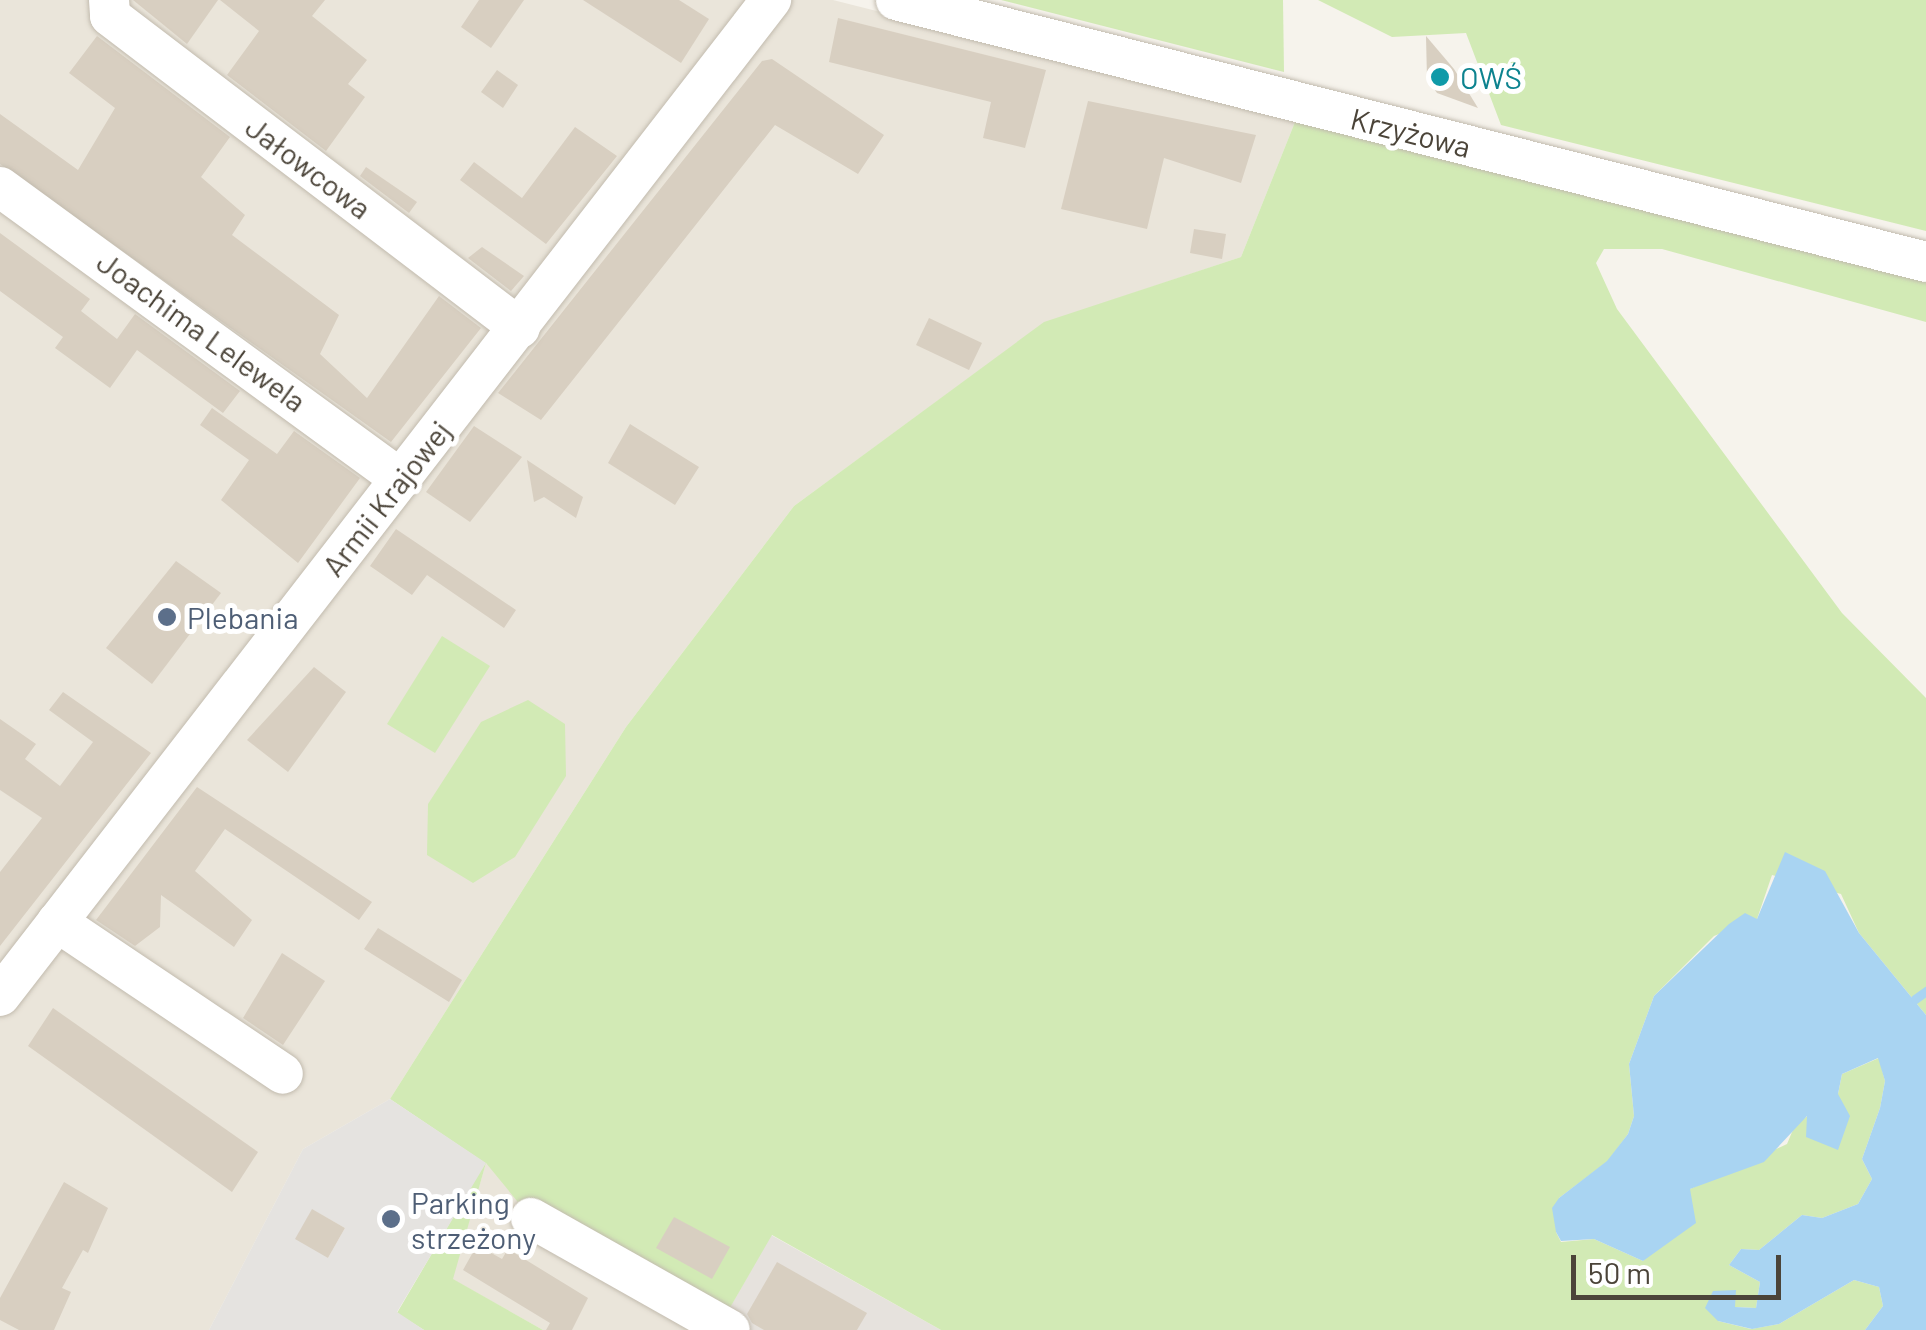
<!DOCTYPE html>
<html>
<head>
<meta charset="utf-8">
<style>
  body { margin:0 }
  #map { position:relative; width:1926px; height:1330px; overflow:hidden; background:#f6f3ec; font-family:Barlow,sans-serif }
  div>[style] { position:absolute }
  .residential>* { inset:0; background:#eae5da }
  .industrial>* { inset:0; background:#e6e2dd }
  .green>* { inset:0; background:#d2eab5 }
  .parking>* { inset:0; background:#e5e3e0 }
  .water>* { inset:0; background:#a9d4f2 }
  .stream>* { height:9px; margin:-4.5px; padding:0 4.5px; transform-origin:4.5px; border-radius:4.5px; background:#a9d4f2 }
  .building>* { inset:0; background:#d8cfc1 }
  .roads { filter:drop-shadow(0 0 2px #c2bbae) drop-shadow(0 0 2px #c2bbae) }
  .minor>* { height:40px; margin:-20px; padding:0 20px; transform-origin:20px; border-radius:20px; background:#fff }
  .dots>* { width:28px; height:28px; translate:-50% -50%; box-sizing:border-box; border:5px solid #fff; border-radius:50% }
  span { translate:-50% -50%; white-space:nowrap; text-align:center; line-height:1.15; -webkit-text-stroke:10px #fff; paint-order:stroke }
  .culture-label { font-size:30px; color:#0d838f }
  .left { translate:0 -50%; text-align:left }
  .street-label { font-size:30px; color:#4b4439 }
  .service-label { font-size:30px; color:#4e5e75 }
  .scale { position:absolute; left:1571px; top:1255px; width:210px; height:45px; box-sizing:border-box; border:5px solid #4b4439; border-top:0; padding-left:12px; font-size:30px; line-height:35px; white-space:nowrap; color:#4b4439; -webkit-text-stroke:8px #fff; paint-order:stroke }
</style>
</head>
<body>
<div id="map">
  <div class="residential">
    <i style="clip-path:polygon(0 0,833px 0,1297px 117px,1241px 257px,1044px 323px,794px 506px,626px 727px,390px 1099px,303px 1149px,209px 1330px,0 1330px)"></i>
    <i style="clip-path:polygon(486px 1163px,730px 1330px,543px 1330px,452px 1279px)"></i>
  </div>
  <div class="industrial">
    <i style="clip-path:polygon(771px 1235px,941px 1330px,730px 1330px,720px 1325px)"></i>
  </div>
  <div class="green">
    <i style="clip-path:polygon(1001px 0,1283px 0,1284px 72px)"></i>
    <i style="clip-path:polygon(1318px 0,1926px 0,1926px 231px,1501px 125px,1466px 33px,1392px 37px)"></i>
    <i style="clip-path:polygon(1297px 117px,1926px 277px,1926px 322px,1662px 249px,1604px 249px,1596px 263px,1617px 309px,1842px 613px,1926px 698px,1926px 1015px,1859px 933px,1841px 894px,1772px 875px,1757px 919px,1714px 936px,1654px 996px,1629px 1064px,1634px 1116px,1628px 1134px,1608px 1161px,1559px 1198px,1556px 1232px,1561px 1242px,1594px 1239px,1643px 1261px,1664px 1240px,1690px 1189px,1787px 1144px,1795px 1125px,1838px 1094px,1842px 1074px,1879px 1058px,1885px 1081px,1880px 1108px,1862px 1159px,1872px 1179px,1858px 1204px,1822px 1218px,1802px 1215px,1759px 1250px,1741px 1249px,1729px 1265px,1760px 1282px,1756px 1308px,1735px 1307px,1735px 1290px,1718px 1321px,1751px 1329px,1779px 1324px,1854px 1280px,1879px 1287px,1883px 1306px,1865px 1330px,941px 1330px,772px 1235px,720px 1325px,531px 1218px,486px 1163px,453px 1279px,543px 1330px,424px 1330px,397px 1313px,485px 1163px,390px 1099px,626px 727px,794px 506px,1044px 322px,1241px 257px)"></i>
    <i style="clip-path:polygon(442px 636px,490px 666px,435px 753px,387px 724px)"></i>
    <i style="clip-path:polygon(528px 700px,565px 724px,566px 776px,515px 857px,473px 883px,427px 855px,428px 804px,481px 722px)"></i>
  </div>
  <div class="parking">
    <i style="clip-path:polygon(evenodd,390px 1099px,486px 1163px,397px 1312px,424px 1330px,209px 1330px,303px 1149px,390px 1099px,313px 1210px,345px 1228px,328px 1258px,313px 1210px)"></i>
  </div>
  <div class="water">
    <i style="clip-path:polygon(1785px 852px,1825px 871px,1859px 933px,1926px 1015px,1926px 1330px,1865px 1330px,1883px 1306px,1879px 1287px,1854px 1280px,1779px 1324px,1752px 1329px,1718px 1321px,1705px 1308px,1713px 1291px,1736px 1290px,1735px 1307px,1756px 1308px,1760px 1282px,1729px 1265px,1741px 1249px,1759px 1250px,1802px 1215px,1822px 1218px,1858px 1204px,1872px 1179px,1862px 1159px,1880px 1108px,1885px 1081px,1878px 1058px,1842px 1074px,1838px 1094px,1850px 1116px,1838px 1150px,1806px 1137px,1807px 1116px,1764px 1162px,1690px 1189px,1696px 1223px,1643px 1261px,1594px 1239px,1561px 1241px,1556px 1232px,1552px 1208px,1559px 1198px,1607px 1161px,1628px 1134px,1634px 1116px,1629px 1064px,1654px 996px,1729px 924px,1745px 913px,1757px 919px)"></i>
  </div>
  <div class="stream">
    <i style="left:1915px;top:999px;width:14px;rotate:-36deg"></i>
  </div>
  <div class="building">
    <i style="clip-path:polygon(133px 0,218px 0,187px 44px)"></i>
    <i style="clip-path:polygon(220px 0,325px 0,312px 16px,367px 60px,348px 84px,365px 97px,326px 151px,227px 75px,259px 31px)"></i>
    <i style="clip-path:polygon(479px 0,524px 0,491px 48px,461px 27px)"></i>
    <i style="clip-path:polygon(583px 0,679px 0,709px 19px,681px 63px)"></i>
    <i style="clip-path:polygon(838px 18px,1046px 70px,1025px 148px,983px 138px,991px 102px,829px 62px)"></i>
    <i style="clip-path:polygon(97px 36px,230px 137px,201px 177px,245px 215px,232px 235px,339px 315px,320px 354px,367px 398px,439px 296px,481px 328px,391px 442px,0 164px,0 114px,78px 170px,115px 108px,69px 73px)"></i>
    <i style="clip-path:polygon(1426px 36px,1454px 69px,1478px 108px,1437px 93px,1427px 79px)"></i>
    <i style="clip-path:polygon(772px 59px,884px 135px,858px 174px,775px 125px,541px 420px,498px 393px,762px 61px)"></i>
    <i style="clip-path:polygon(497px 70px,518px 85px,503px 108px,481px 92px)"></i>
    <i style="clip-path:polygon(1088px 101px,1256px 135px,1241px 183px,1164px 158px,1147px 229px,1061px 209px)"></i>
    <i style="clip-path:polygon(575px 127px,617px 156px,546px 244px,460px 180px,474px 162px,522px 198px)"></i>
    <i style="clip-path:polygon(366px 167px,417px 202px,409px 213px,360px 176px)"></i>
    <i style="clip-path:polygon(1194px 229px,1226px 234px,1222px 259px,1190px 253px)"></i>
    <i style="clip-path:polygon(0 233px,90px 299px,81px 311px,117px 339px,135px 314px,240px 391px,223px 413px,137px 350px,110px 388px,55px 348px,63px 337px,0 291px)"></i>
    <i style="clip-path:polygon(482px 247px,524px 276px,511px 291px,468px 258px)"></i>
    <i style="clip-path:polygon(929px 318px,982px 343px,969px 370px,916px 345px)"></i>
    <i style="clip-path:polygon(212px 408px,277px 454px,294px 431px,360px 478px,298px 563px,221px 500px,249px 460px,200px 425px)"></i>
    <i style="clip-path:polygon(630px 424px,699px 467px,675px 505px,608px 463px)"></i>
    <i style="clip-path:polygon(474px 426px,522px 457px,470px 522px,426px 492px)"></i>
    <i style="clip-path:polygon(527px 460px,583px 497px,576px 518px,544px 497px,534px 502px)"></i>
    <i style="clip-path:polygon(396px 529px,516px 610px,504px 628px,427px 575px,412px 595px,370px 566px)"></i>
    <i style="clip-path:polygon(176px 561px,221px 593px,152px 684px,106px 648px)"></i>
    <i style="clip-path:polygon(314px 667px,346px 692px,288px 772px,247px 740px)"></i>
    <i style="clip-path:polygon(63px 692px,151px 753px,0 946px,0 872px,42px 818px,0 790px,0 719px,36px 744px,25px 759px,60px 786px,93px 742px,49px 710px)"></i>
    <i style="clip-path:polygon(197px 787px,372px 902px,359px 920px,225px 829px,195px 871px,252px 920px,234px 947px,161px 895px,160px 927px,135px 946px,96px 920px)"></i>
    <i style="clip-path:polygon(378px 928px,462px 980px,449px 1002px,364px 949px)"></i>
    <i style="clip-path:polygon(282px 953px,325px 981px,283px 1045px,243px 1018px)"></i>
    <i style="clip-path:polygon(53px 1008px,258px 1152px,232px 1192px,28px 1046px)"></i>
    <i style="clip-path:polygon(64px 1182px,108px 1208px,88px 1253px,83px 1250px,62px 1288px,71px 1292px,54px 1330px,19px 1330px,0 1320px,0 1298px)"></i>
    <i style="clip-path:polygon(312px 1209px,345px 1228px,328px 1258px,295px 1239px)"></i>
    <i style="clip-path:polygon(674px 1217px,730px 1247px,712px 1279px,656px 1248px)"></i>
    <i style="clip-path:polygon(477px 1245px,502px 1259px,508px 1249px,588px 1298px,572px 1330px,546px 1330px,550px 1323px,463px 1270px)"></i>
    <i style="clip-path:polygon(777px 1262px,867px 1313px,857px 1330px,764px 1330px,752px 1323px,747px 1314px)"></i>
  </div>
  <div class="roads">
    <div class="minor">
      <i style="left:109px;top:0;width:16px;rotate:86deg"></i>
      <i style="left:110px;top:16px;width:515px;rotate:37.27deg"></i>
      <i style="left:896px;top:0;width:1063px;rotate:14.27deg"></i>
      <i style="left:0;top:187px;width:496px;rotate:36.1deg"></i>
      <i style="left:57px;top:922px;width:272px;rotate:33.9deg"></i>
      <i style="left:0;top:996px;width:1260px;rotate:-52.26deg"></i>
      <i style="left:531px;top:1218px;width:228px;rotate:29.4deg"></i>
    </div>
  </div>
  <div class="dots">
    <i style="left:1440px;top:77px;background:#0f9aa8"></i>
    <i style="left:167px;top:617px;background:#5c6f8a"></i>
    <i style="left:391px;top:1219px;background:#5c6f8a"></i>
  </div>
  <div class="culture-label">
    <span class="left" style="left:1460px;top:77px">OWŚ</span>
  </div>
  <div class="street-label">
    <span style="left:1411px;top:132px;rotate:14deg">Krzyżowa</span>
    <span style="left:309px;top:167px;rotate:37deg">Jałowcowa</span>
    <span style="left:202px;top:331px;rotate:36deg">Joachima Lelewela</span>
    <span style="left:386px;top:498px;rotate:-52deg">Armii Krajowej</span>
  </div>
  <div class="service-label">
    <span class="left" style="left:187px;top:617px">Plebania</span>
    <span class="left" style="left:411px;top:1219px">Parking<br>strzeżony</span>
  </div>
  <div class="scale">50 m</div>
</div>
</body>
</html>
